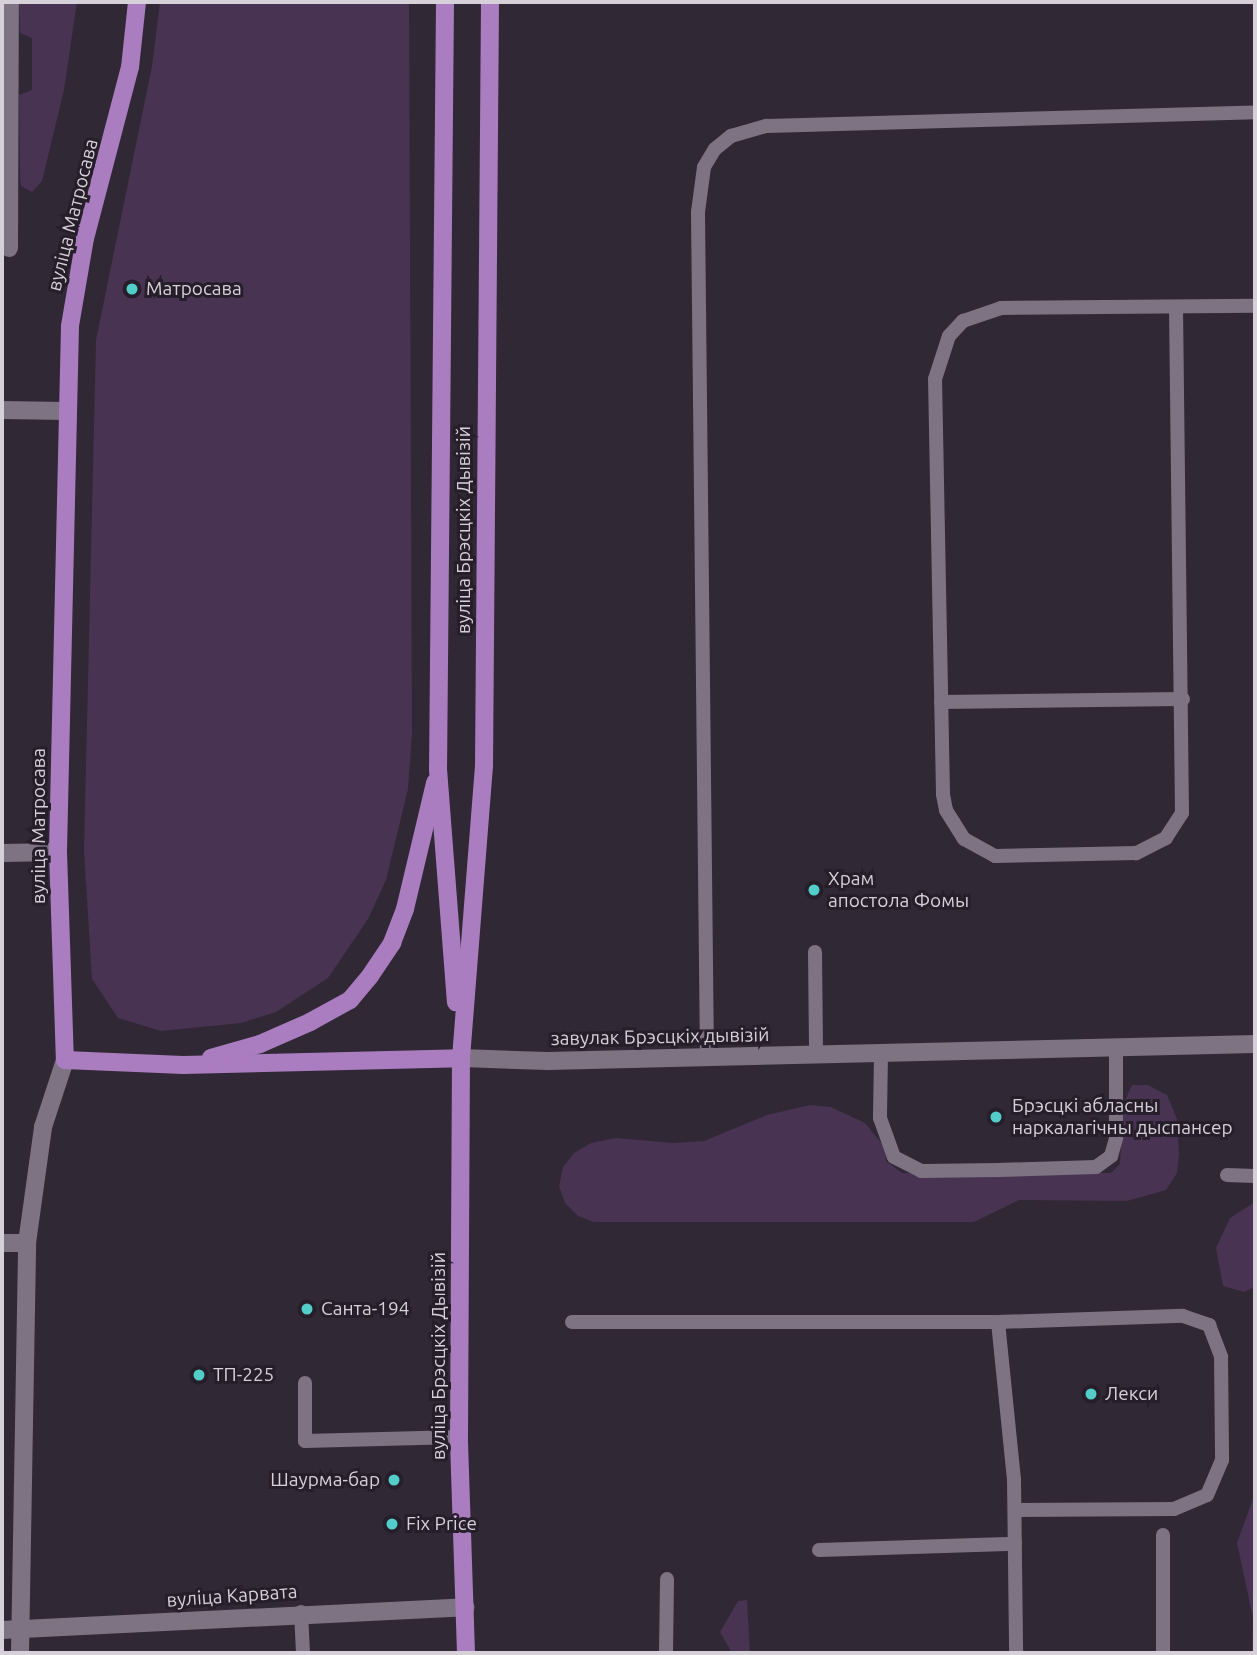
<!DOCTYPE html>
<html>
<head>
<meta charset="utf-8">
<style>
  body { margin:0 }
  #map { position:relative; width:1257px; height:1655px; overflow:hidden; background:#302834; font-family:Ubuntu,sans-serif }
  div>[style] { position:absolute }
  .green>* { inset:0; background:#483352 }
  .service>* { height:14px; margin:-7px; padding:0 7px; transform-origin:7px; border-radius:7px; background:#7d7382 }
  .minor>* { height:18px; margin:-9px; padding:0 9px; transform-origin:9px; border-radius:9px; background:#7d7382 }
  .tertiary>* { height:18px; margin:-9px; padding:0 9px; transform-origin:9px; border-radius:9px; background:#7d7382 }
  .primary>* { height:18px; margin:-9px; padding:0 9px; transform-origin:9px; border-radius:9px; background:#aa7cc0 }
  .dots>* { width:19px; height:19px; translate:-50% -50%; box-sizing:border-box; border:4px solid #261e2a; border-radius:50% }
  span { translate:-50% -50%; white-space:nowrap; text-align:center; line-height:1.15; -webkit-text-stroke:6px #261e2a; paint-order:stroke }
  .street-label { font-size:19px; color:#d6d0d8 }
  .poi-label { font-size:19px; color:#d6d0d8 }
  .left { translate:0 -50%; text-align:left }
  .right { translate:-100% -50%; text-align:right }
  .frame { position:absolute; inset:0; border:4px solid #d6d0d8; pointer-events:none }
</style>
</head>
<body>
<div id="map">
  <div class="green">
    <i style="clip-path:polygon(19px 2px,77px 2px,64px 90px,42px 181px,32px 192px,21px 186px,20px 177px,19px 95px,32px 90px,32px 38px,20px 33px)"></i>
    <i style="clip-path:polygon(160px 2px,409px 2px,412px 733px,408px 789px,386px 880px,368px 919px,328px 978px,276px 1012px,241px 1023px,161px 1031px,118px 1018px,92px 979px,84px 850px,96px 340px,152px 66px)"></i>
    <i style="clip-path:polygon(1132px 1085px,1148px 1085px,1167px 1095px,1177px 1119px,1179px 1154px,1177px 1173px,1166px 1190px,1127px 1201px,1019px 1200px,974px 1222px,594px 1222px,578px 1216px,565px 1203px,559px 1186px,563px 1167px,574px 1153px,591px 1143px,616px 1138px,673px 1143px,704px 1141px,767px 1115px,810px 1105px,831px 1107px,865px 1123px,887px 1150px,886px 1161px,902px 1173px,1111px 1173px,1120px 1164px,1123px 1105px)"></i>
    <i style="clip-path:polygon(1255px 1202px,1255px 1287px,1244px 1292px,1223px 1286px,1216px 1248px,1230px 1218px)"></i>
    <i style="clip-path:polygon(1255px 1493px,1255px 1653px,1252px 1653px,1253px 1618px,1237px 1543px)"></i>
    <i style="clip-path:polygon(747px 1600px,750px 1653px,732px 1653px,720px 1632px,738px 1601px)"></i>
  </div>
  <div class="service">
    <i style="left:1176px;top:307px;width:506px;rotate:89.32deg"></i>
    <i style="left:1182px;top:813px;width:30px;rotate:123deg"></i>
    <i style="left:1166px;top:838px;width:34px;rotate:153deg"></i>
    <i style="left:1136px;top:853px;width:141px;rotate:178.8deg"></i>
    <i style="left:995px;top:856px;width:35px;rotate:-151deg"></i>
    <i style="left:964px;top:839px;width:34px;rotate:-122deg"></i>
    <i style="left:946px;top:810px;width:16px;rotate:-101deg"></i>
    <i style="left:943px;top:794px;width:415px;rotate:-91.1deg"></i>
    <i style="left:935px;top:379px;width:45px;rotate:-72deg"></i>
    <i style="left:949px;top:336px;width:21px;rotate:-47deg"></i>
    <i style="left:963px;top:321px;width:40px;rotate:-18.9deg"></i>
    <i style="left:1001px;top:308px;width:254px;rotate:-0.5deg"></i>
    <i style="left:941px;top:702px;width:242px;rotate:-0.7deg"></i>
    <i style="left:815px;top:952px;width:103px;rotate:89.4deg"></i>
    <i style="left:881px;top:1053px;width:65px;rotate:90.9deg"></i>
    <i style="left:880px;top:1118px;width:41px;rotate:70.3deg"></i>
    <i style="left:894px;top:1157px;width:30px;rotate:27deg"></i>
    <i style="left:921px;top:1171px;width:77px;rotate:-0.7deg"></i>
    <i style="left:998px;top:1170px;width:98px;rotate:-1.8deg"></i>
    <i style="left:1096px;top:1167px;width:19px;rotate:-36deg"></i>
    <i style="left:1111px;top:1156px;width:19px;rotate:-74deg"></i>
    <i style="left:1116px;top:1138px;width:90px;rotate:-90deg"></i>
    <i style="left:707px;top:1058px;width:846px;rotate:-90.61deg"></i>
    <i style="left:698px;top:212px;width:45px;rotate:-82.4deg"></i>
    <i style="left:704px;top:167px;width:21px;rotate:-59deg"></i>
    <i style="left:715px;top:149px;width:21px;rotate:-39deg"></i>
    <i style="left:731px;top:136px;width:37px;rotate:-16deg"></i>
    <i style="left:767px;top:126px;width:488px;rotate:-1.6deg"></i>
    <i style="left:1227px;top:1175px;width:28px;rotate:2deg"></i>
    <i style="left:572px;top:1322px;width:426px"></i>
    <i style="left:998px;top:1322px;width:185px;rotate:-1.9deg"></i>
    <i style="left:1183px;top:1316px;width:28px;rotate:19deg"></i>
    <i style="left:1209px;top:1325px;width:34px;rotate:69deg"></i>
    <i style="left:1221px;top:1357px;width:103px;rotate:89.4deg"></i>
    <i style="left:1222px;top:1460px;width:38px;rotate:113deg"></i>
    <i style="left:1207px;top:1495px;width:36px;rotate:157deg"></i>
    <i style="left:1174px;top:1509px;width:159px;rotate:179.6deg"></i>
    <i style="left:998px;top:1322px;width:158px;rotate:84.2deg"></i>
    <i style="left:1014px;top:1479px;width:174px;rotate:89.3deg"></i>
    <i style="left:305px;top:1383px;width:58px;rotate:90deg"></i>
    <i style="left:305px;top:1441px;width:154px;rotate:-1.5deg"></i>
    <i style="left:819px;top:1550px;width:196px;rotate:-1.8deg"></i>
    <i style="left:301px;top:1612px;width:41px;rotate:87.2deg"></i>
    <i style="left:666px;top:1653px;width:74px;rotate:-89.2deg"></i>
    <i style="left:1163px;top:1653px;width:118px;rotate:-90deg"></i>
  </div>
  <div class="minor">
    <i style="left:9px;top:248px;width:246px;rotate:-89.8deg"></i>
    <i style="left:2px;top:410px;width:63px;rotate:0.9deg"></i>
    <i style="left:2px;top:853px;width:56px;rotate:-1deg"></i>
    <i style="left:2px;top:1243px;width:25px"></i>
    <i style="left:2px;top:1630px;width:464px;rotate:-2.8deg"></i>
    <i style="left:20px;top:1653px;width:410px;rotate:-89deg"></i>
    <i style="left:27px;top:1243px;width:117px;rotate:-82.1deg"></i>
    <i style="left:43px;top:1127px;width:71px;rotate:-71.8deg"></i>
  </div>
  <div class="tertiary">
    <i style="left:461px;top:1058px;width:87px;rotate:2deg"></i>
    <i style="left:548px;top:1061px;width:707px;rotate:-1.38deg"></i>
  </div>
  <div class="primary">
    <i style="left:137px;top:2px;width:65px;rotate:96.1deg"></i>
    <i style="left:130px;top:67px;width:177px;rotate:104.7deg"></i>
    <i style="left:85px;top:238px;width:89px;rotate:99.7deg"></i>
    <i style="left:70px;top:326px;width:526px;rotate:91.31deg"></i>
    <i style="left:58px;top:852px;width:208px;rotate:88.1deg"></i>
    <i style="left:65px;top:1060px;width:118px;rotate:2.4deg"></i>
    <i style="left:183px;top:1065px;width:278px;rotate:-1.4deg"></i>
    <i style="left:445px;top:2px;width:767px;rotate:90.52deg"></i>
    <i style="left:438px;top:769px;width:234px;rotate:85.6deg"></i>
    <i style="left:211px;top:1058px;width:51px;rotate:-15.9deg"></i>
    <i style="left:260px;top:1044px;width:55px;rotate:-23.7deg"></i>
    <i style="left:310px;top:1022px;width:46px;rotate:-28.8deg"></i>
    <i style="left:350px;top:1000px;width:31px;rotate:-50deg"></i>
    <i style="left:370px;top:976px;width:40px;rotate:-56deg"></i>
    <i style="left:392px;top:943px;width:36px;rotate:-69deg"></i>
    <i style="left:405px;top:909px;width:130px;rotate:-76.6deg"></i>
    <i style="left:466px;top:1653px;width:216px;rotate:-91.9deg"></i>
    <i style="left:459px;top:1437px;width:379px;rotate:-89.7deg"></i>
    <i style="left:461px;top:1058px;width:293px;rotate:-85.5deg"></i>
    <i style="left:484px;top:766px;width:764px;rotate:-89.55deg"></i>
  </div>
  <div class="dots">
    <i style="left:132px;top:289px;background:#53cdca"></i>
    <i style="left:814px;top:890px;background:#53cdca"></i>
    <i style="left:996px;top:1117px;background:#53cdca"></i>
    <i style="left:307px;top:1309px;background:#53cdca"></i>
    <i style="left:199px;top:1375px;background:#53cdca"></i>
    <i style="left:1091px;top:1394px;background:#53cdca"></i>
    <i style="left:394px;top:1480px;background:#53cdca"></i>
    <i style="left:392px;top:1524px;background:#53cdca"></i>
  </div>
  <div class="street-label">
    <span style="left:73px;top:215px;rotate:-76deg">вуліца Матросава</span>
    <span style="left:464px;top:530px;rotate:-90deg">вуліца Брэсцкіх Дывізій</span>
    <span style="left:39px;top:826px;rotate:-90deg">вуліца Матросава</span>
    <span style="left:660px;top:1037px;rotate:-1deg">завулак Брэсцкіх дывізій</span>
    <span style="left:439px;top:1356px;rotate:-90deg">вуліца Брэсцкіх Дывізій</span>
    <span style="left:232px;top:1596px;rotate:-4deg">вуліца Карвата</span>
  </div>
  <div class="poi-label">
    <span class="left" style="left:146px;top:289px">Матросава</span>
    <span class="left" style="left:828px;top:890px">Храм<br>апостола Фомы</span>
    <span class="left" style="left:1012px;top:1117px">Брэсцкі абласны<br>наркалагічны дыспансер</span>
    <span class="left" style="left:321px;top:1309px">Санта-194</span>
    <span class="left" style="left:213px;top:1375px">ТП-225</span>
    <span class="left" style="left:1105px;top:1394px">Лекси</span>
    <span class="right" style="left:380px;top:1480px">Шаурма-бар</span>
    <span class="left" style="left:406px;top:1524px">Fix Price</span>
  </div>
  <div class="frame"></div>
</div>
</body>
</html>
